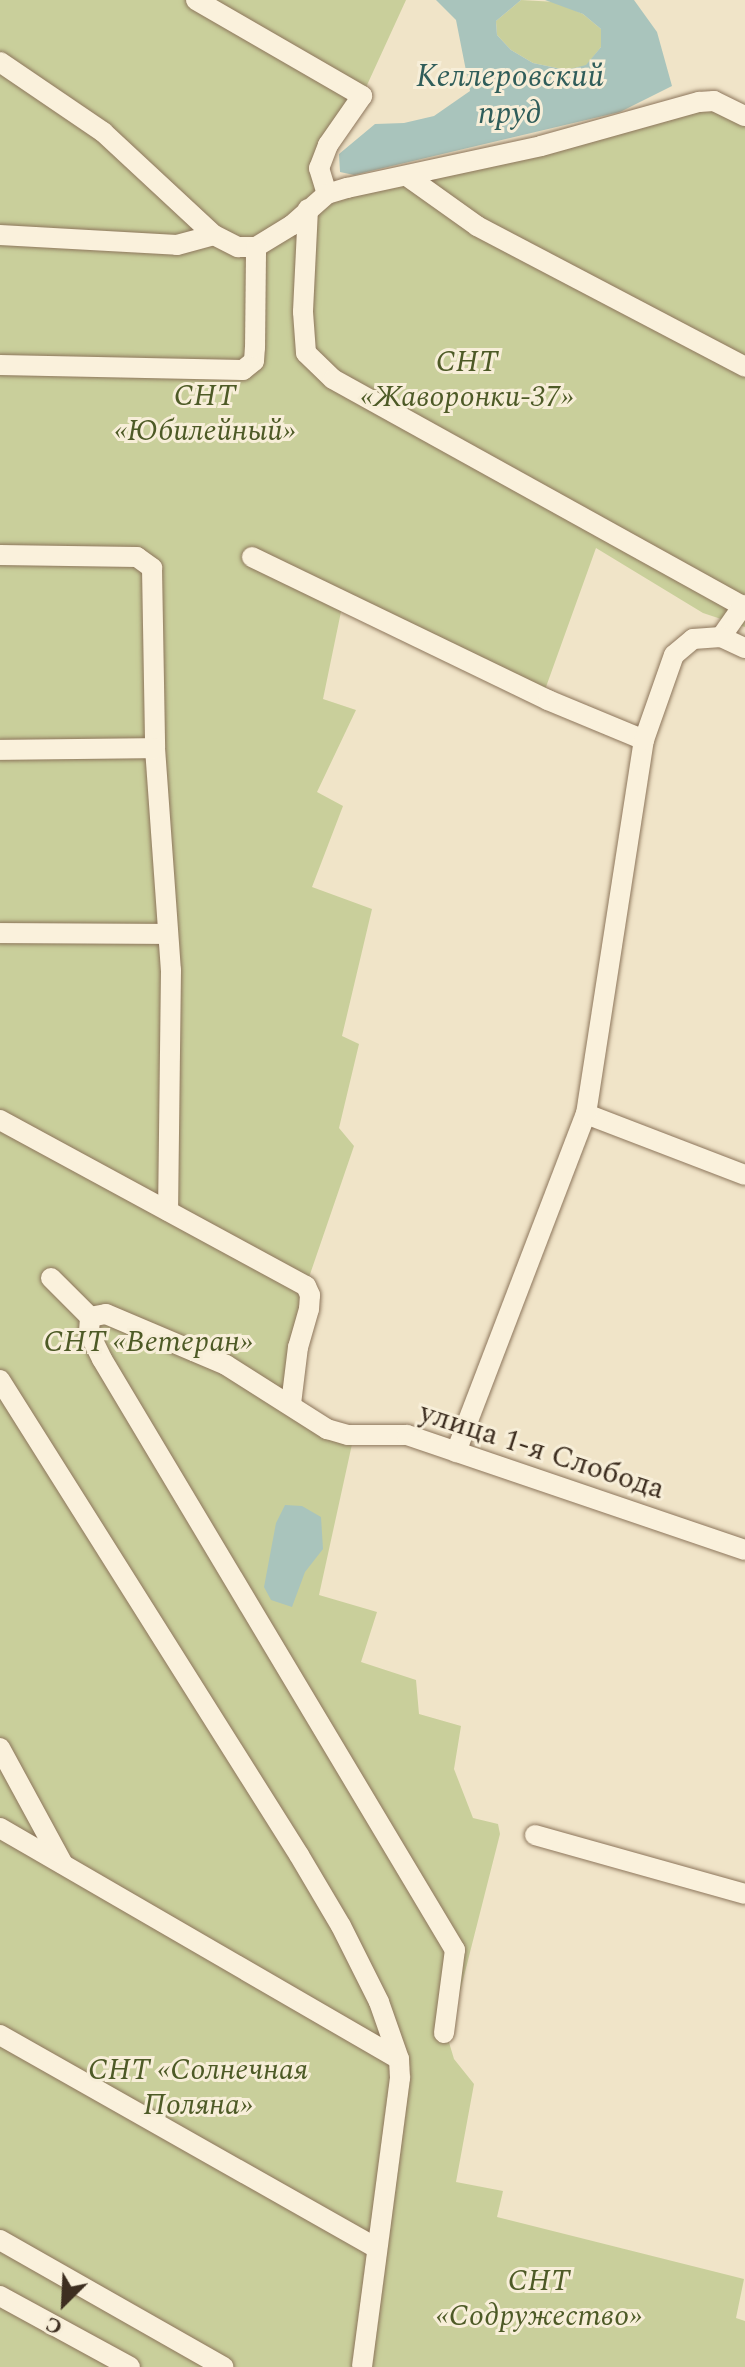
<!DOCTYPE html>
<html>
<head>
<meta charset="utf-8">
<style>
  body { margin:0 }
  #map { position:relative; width:745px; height:2367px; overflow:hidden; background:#f0e4c8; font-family:Spectral,serif }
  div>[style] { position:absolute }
  .green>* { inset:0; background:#c9cf9b }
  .water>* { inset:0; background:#a9c4bc }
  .roads { filter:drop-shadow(0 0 2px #8d765c) drop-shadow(0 0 2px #8d765c) }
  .minor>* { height:20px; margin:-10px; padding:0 10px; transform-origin:10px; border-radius:10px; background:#faf1dc }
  span { translate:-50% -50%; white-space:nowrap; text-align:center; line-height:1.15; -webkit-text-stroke:6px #f7eed8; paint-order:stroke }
  .park-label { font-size:30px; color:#4d5a26; font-style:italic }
  .street-label { font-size:30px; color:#3d2e20 }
  .water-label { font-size:32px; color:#2f5d5a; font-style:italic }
  .north { position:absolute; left:24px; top:2263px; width:80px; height:80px; -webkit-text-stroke:6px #f7eed8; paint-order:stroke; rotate:204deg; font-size:22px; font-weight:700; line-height:32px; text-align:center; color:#3d2e20 }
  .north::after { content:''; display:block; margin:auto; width:28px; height:36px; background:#3d2e20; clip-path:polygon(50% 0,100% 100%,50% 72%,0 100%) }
</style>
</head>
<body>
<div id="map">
  <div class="green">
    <i style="clip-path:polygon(0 0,406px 0,362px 96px,328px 146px,323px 189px,688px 105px,745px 116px,745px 627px,703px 613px,596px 548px,542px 698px,343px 602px,323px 699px,356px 710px,317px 792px,343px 806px,312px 887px,372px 909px,342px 1036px,359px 1044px,339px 1128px,354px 1146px,306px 1286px,291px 1404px,354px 1435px,319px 1595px,377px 1612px,361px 1662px,416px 1680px,419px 1714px,461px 1726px,454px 1769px,473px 1818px,498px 1824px,500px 1834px,448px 2039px,454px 2059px,474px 2084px,456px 2182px,503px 2191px,497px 2217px,744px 2279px,736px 2318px,745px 2321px,745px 2367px,0 2367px)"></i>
    <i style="clip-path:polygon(521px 0,556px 2px,583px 14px,601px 29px,601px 47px,586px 66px,566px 70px,533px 63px,511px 50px,497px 35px,496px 21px)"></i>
  </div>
  <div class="water">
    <i style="clip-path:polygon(436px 0,521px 0,496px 21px,497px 35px,511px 50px,533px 63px,566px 70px,586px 65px,601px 47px,601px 29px,583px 14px,545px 0,634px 0,657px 32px,672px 86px,620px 112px,354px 175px,340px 172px,339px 154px,375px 124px,404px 123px,434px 116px,470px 91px,456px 20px)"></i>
    <i style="clip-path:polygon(285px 1505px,302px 1506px,321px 1517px,323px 1549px,305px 1572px,292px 1607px,271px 1600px,264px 1587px,276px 1523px)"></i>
  </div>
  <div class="roads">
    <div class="minor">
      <i style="left:196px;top:0;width:192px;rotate:30deg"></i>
      <i style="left:362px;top:96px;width:60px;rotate:124.8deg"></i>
      <i style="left:328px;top:145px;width:25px;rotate:111deg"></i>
      <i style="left:319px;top:168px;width:27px;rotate:73deg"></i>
      <i style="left:0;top:62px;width:125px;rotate:34.2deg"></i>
      <i style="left:103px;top:132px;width:151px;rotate:42.9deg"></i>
      <i style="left:214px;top:235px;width:27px;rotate:27deg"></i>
      <i style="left:238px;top:247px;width:18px"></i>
      <i style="left:256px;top:247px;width:42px;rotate:-31.4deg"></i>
      <i style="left:292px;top:225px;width:47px;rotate:-41.5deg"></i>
      <i style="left:327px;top:194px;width:21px;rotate:-17deg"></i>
      <i style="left:347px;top:188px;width:198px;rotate:-12.2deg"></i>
      <i style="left:541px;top:146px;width:164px;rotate:-15.6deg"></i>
      <i style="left:699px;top:102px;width:15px;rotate:-4deg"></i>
      <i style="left:714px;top:101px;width:34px;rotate:26deg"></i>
      <i style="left:407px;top:176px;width:86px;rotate:35.5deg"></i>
      <i style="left:477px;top:226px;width:303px;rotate:27.7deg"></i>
      <i style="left:308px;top:209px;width:103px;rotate:92.8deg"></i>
      <i style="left:303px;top:312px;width:41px;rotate:85.8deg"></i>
      <i style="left:306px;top:353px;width:37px;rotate:44deg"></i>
      <i style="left:333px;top:379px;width:471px;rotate:29deg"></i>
      <i style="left:0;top:235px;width:177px;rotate:3.2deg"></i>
      <i style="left:177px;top:245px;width:38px;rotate:-15deg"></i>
      <i style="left:0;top:365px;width:243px;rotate:1.2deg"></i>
      <i style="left:243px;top:370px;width:14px;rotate:-39deg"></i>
      <i style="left:254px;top:361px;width:13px;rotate:-86deg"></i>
      <i style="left:255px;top:348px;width:101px;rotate:-89.4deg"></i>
      <i style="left:0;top:555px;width:137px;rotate:0.8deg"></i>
      <i style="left:137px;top:557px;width:19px;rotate:36deg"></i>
      <i style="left:152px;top:568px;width:180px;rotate:89deg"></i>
      <i style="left:155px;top:748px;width:223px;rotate:85.9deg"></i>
      <i style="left:171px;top:970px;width:241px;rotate:90.7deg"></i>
      <i style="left:252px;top:557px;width:329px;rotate:25.8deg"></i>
      <i style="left:548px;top:700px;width:104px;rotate:22.6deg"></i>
      <i style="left:721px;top:637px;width:39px;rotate:-55deg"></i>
      <i style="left:0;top:750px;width:155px;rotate:-0.7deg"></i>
      <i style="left:0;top:933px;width:168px;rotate:0.3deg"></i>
      <i style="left:586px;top:1114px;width:170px;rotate:21deg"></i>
      <i style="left:0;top:1120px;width:348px;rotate:28.5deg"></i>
      <i style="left:306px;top:1286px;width:10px;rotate:66deg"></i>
      <i style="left:310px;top:1295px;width:14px;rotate:94deg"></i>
      <i style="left:309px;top:1309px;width:40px;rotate:106deg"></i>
      <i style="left:298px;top:1347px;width:57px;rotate:97deg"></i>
      <i style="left:51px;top:1278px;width:55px;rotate:45deg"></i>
      <i style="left:0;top:1380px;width:561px;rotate:57.81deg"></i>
      <i style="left:299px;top:1855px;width:82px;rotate:59.4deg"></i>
      <i style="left:341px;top:1926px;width:85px;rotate:63.4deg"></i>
      <i style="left:379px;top:2002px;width:60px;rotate:70.7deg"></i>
      <i style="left:399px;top:2059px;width:19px;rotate:87deg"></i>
      <i style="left:400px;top:2078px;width:291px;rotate:97.5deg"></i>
      <i style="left:456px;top:1452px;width:362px;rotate:-69deg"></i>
      <i style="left:586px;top:1114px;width:378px;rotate:-81.2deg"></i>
      <i style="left:644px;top:740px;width:90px;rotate:-70.6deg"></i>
      <i style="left:674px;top:655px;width:25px;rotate:-40deg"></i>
      <i style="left:693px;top:639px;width:28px;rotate:-4deg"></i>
      <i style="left:721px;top:637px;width:26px;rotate:25deg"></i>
      <i style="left:0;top:1748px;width:132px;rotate:61.5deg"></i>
      <i style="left:0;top:1828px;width:461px;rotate:30.1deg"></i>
      <i style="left:535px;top:1835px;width:218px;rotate:15.7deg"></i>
      <i style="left:444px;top:2033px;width:84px;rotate:-82.5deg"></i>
      <i style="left:455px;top:1950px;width:688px;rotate:-120.85deg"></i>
      <i style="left:102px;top:1359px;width:30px;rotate:-116deg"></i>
      <i style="left:89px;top:1332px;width:15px;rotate:-86deg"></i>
      <i style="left:90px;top:1317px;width:16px;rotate:-11deg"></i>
      <i style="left:106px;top:1314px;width:130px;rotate:23deg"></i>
      <i style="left:226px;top:1365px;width:120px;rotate:32.4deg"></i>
      <i style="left:327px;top:1429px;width:22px;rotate:16deg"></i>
      <i style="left:348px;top:1435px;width:59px"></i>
      <i style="left:407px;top:1435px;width:357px;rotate:18.8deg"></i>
      <i style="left:0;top:2035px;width:431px;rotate:29.5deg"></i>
      <i style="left:0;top:2240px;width:257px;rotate:29.6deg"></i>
      <i style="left:0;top:2296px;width:148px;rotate:28.6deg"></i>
    </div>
  </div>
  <div class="park-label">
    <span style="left:467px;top:379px">СНТ<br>«Жаворонки-37»</span>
    <span style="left:205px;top:413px">СНТ<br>«Юбилейный»</span>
    <span style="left:148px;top:1342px">СНТ «Ветеран»</span>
    <span style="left:198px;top:2087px">СНТ «Солнечная<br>Поляна»</span>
    <span style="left:539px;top:2298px">СНТ<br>«Содружество»</span>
  </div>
  <div class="street-label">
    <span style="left:542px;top:1451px;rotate:18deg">улица 1-я Слобода</span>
  </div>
  <div class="water-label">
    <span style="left:510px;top:96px">Келлеровский<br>пруд</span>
  </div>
  <div class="north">С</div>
</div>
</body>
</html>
